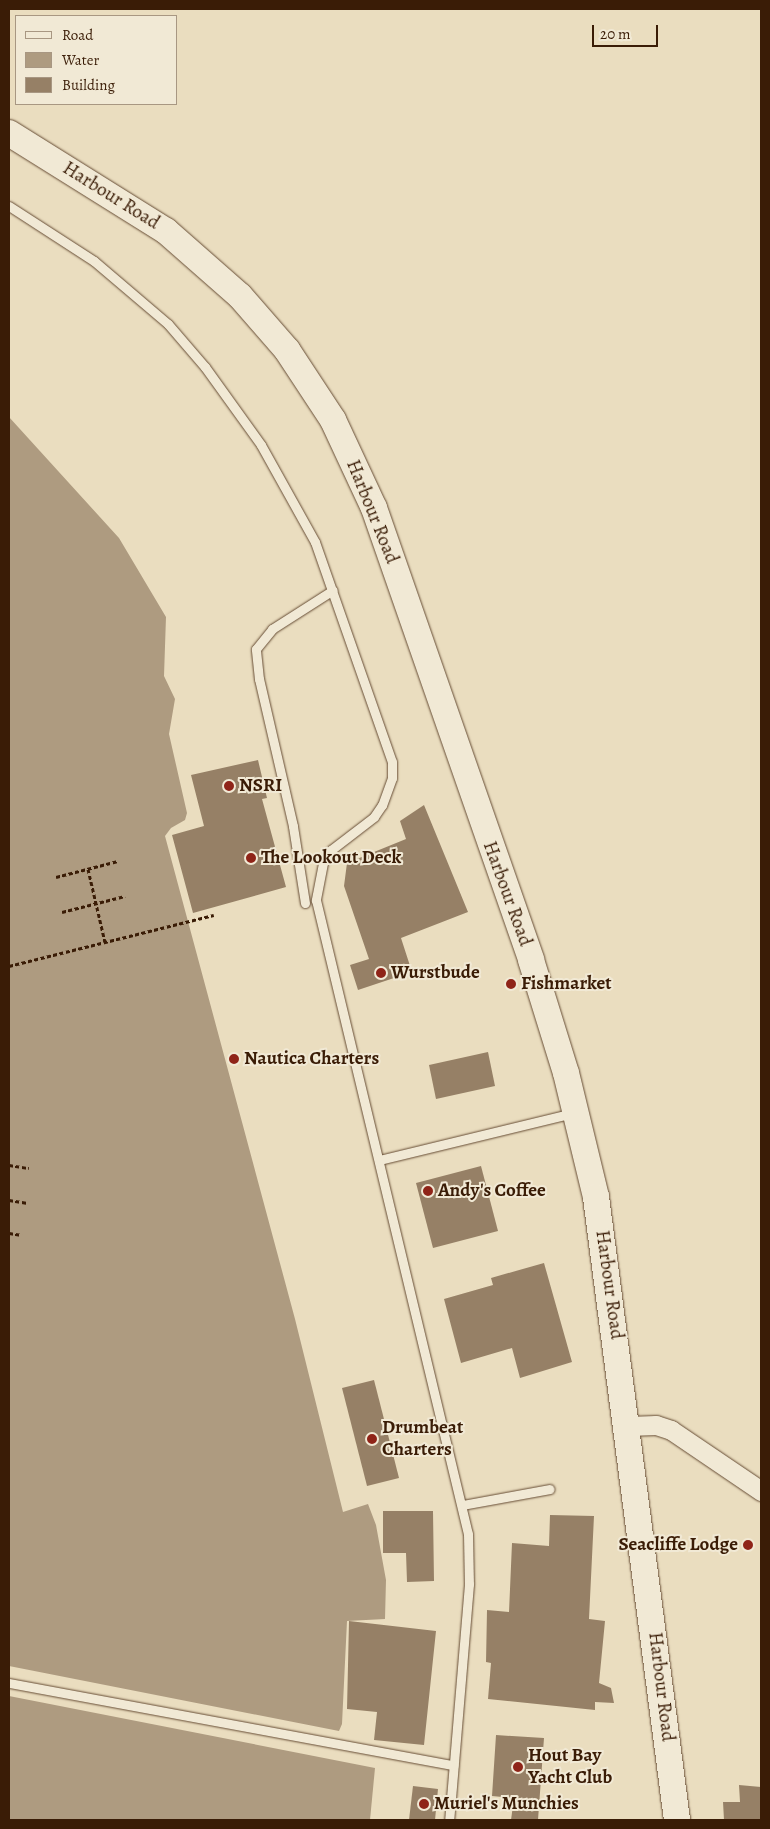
<!DOCTYPE html>
<html>
<head>
<meta charset="utf-8">
<style>
  body { margin:0 }
  #map { position:relative; width:770px; height:1829px; overflow:hidden; background:#eaddbf; font-family:Alegreya,serif }
  div>[style] { position:absolute }
  .water>* { inset:0; background:#ae9b80 }
  .building>* { inset:0; background:#968066 }
  .path>* { height:3px; margin-top:-1.5px; transform-origin:0; background:repeating-linear-gradient(90deg,#3a1c06 0 4px,transparent 0 6.5px) }
  .roads { filter:drop-shadow(0 0 1px #664c34) drop-shadow(0 0 1px #664c34) }
  .lane>* { height:9px; margin:-4.5px; padding:0 4.5px; transform-origin:4.5px; border-radius:4.5px; background:#f1e9d5 }
  .street>* { height:19px; margin:-9.5px; padding:0 9.5px; transform-origin:9.5px; border-radius:9.5px; background:#f1e9d5 }
  .secondary>* { height:26px; margin:-13px; padding:0 13px; transform-origin:13px; border-radius:13px; background:#f1e9d5 }
  .dots>* { width:14px; height:14px; translate:-50% -50%; box-sizing:border-box; border:2px solid #f1e9d5; border-radius:50% }
  span { translate:-50% -50%; white-space:nowrap; text-align:center; line-height:1.15; -webkit-text-stroke:4px #f1e9d5; paint-order:stroke }
  .street-label { font-size:19px; color:#3a1c06 }
  .poi-label { font-size:19px; color:#3a1c06; font-weight:700 }
  .left { translate:0 -50%; text-align:left }
  .right { translate:-100% -50%; text-align:right }
  .frame { position:absolute; inset:0; border:10px solid #3a1c06; pointer-events:none }
  .legend { position:absolute; left:15px; top:15px; width:162px; height:90px; box-sizing:border-box; background:#f1e9d5; border:1px solid #a89782; margin:0; padding:6px 9px; list-style:none; font-size:15px; color:#3a1c06 }
  .legend li { display:flex; align-items:center; gap:10px; height:25px }
  .legend b { width:25px; border:1px solid #a89782 }
  .scale { position:absolute; left:592px; top:25px; width:66px; height:22px; box-sizing:border-box; border:2px solid #3a1c06; border-top:0; padding-left:6px; font-size:15px; line-height:18px; white-space:nowrap; color:#3a1c06; -webkit-text-stroke:4px #f1e9d5; paint-order:stroke }
</style>
</head>
<body>
<div id="map">
  <div class="water">
    <i style="clip-path:polygon(9px 417px,119px 538px,166px 617px,164px 676px,175px 699px,169px 734px,187px 813px,185px 820px,171px 828px,165px 836px,295px 1319px,343px 1512px,368px 1504px,376px 1525px,386px 1580px,385px 1619px,347px 1621px,342px 1724px,339px 1731px,9px 1666px)"></i>
    <i style="clip-path:polygon(9px 1696px,375px 1768px,370px 1820px,9px 1820px)"></i>
  </div>
  <div class="building">
    <i style="clip-path:polygon(258px 760px,267px 798px,262px 799px,286px 887px,193px 913px,172px 835px,204px 826px,191px 775px)"></i>
    <i style="clip-path:polygon(424px 805px,468px 912px,401px 938px,412px 972px,358px 990px,350px 965px,369px 959px,344px 886px,347px 863px,406px 839px,400px 821px)"></i>
    <i style="clip-path:polygon(488px 1052px,495px 1086px,436px 1099px,429px 1065px)"></i>
    <i style="clip-path:polygon(481px 1166px,498px 1231px,433px 1248px,416px 1183px)"></i>
    <i style="clip-path:polygon(544px 1263px,572px 1362px,520px 1378px,512px 1348px,461px 1363px,444px 1299px,493px 1285px,491px 1278px)"></i>
    <i style="clip-path:polygon(374px 1380px,399px 1478px,367px 1486px,342px 1388px)"></i>
    <i style="clip-path:polygon(383px 1511px,433px 1511px,434px 1581px,407px 1582px,406px 1553px,383px 1553px)"></i>
    <i style="clip-path:polygon(550px 1515px,594px 1516px,589px 1619px,605px 1621px,599px 1683px,611px 1688px,614px 1703px,595px 1702px,595px 1710px,488px 1699px,491px 1663px,486px 1662px,487px 1610px,509px 1612px,512px 1543px,549px 1546px)"></i>
    <i style="clip-path:polygon(349px 1621px,436px 1631px,424px 1745px,374px 1740px,377px 1712px,347px 1709px)"></i>
    <i style="clip-path:polygon(496px 1735px,544px 1738px,538px 1820px,511px 1820px,514px 1798px,492px 1796px)"></i>
    <i style="clip-path:polygon(739px 1785px,761px 1787px,761px 1820px,724px 1820px,723px 1802px,740px 1802px)"></i>
    <i style="clip-path:polygon(413px 1786px,438px 1789px,435px 1820px,409px 1820px)"></i>
  </div>
  <div class="path">
    <i style="left:88px;top:869px;width:75px;rotate:76.9deg"></i>
    <i style="left:56px;top:877px;width:64px;rotate:-14.5deg"></i>
    <i style="left:62px;top:912px;width:65px;rotate:-14.3deg"></i>
    <i style="left:9px;top:966px;width:211px;rotate:-14deg"></i>
    <i style="left:9px;top:1165px;width:20px;rotate:9deg"></i>
    <i style="left:9px;top:1200px;width:19px;rotate:9deg"></i>
    <i style="left:9px;top:1233px;width:13px;rotate:9deg"></i>
  </div>
  <div class="roads">
    <div class="lane">
      <i style="left:9px;top:206px;width:101px;rotate:32.9deg"></i>
      <i style="left:94px;top:261px;width:97px;rotate:40.4deg"></i>
      <i style="left:168px;top:324px;width:57px;rotate:49.3deg"></i>
      <i style="left:205px;top:367px;width:96px;rotate:54.3deg"></i>
      <i style="left:261px;top:445px;width:111px;rotate:60.9deg"></i>
      <i style="left:315px;top:542px;width:233px;rotate:70.7deg"></i>
      <i style="left:392px;top:762px;width:16px;rotate:90deg"></i>
      <i style="left:392px;top:778px;width:29px;rotate:110deg"></i>
      <i style="left:382px;top:805px;width:14px;rotate:124deg"></i>
      <i style="left:374px;top:817px;width:54px;rotate:142.5deg"></i>
      <i style="left:331px;top:850px;width:15px;rotate:122deg"></i>
      <i style="left:323px;top:863px;width:38px;rotate:101deg"></i>
      <i style="left:316px;top:900px;width:652px;rotate:76.52deg"></i>
      <i style="left:468px;top:1534px;width:50px;rotate:88.9deg"></i>
      <i style="left:469px;top:1584px;width:237px;rotate:94.8deg"></i>
      <i style="left:305px;top:903px;width:78px;rotate:-98.9deg"></i>
      <i style="left:293px;top:826px;width:151px;rotate:-103deg"></i>
      <i style="left:259px;top:679px;width:30px;rotate:-96deg"></i>
      <i style="left:256px;top:649px;width:26px;rotate:-51deg"></i>
      <i style="left:272px;top:629px;width:72px;rotate:-32.6deg"></i>
      <i style="left:379px;top:1160px;width:200px;rotate:-13.6deg"></i>
      <i style="left:462px;top:1505px;width:89px;rotate:-10.3deg"></i>
      <i style="left:9px;top:1683px;width:452px;rotate:10.5deg"></i>
    </div>
    <div class="street">
      <i style="left:628px;top:1426px;width:28px;rotate:-2deg"></i>
      <i style="left:656px;top:1425px;width:16px;rotate:18deg"></i>
      <i style="left:671px;top:1430px;width:109px;rotate:34.1deg"></i>
    </div>
    <div class="secondary">
      <i style="left:9px;top:133px;width:185px;rotate:32deg"></i>
      <i style="left:166px;top:231px;width:98px;rotate:41.3deg"></i>
      <i style="left:240px;top:296px;width:72px;rotate:49deg"></i>
      <i style="left:287px;top:350px;width:84px;rotate:56.7deg"></i>
      <i style="left:333px;top:420px;width:97px;rotate:65deg"></i>
      <i style="left:374px;top:508px;width:478px;rotate:70.8deg"></i>
      <i style="left:531px;top:960px;width:118px;rotate:72.8deg"></i>
      <i style="left:566px;top:1073px;width:128px;rotate:76.4deg"></i>
      <i style="left:596px;top:1197px;width:628px;rotate:82.59deg"></i>
    </div>
  </div>
  <div class="dots">
    <i style="left:229px;top:786px;background:#8f2418"></i>
    <i style="left:251px;top:858px;background:#8f2418"></i>
    <i style="left:381px;top:973px;background:#8f2418"></i>
    <i style="left:511px;top:984px;background:#8f2418"></i>
    <i style="left:234px;top:1059px;background:#8f2418"></i>
    <i style="left:428px;top:1191px;background:#8f2418"></i>
    <i style="left:372px;top:1439px;background:#8f2418"></i>
    <i style="left:748px;top:1545px;background:#8f2418"></i>
    <i style="left:518px;top:1767px;background:#8f2418"></i>
    <i style="left:424px;top:1804px;background:#8f2418"></i>
  </div>
  <div class="street-label">
    <span style="left:111px;top:196px;rotate:32deg">Harbour Road</span>
    <span style="left:372px;top:512px;rotate:68deg">Harbour Road</span>
    <span style="left:507px;top:894px;rotate:70deg">Harbour Road</span>
    <span style="left:609px;top:1285px;rotate:82deg">Harbour Road</span>
    <span style="left:661px;top:1687px;rotate:83deg">Harbour Road</span>
  </div>
  <div class="poi-label">
    <span class="left" style="left:239px;top:786px">NSRI</span>
    <span class="left" style="left:261px;top:858px">The Lookout Deck</span>
    <span class="left" style="left:391px;top:973px">Wurstbude</span>
    <span class="left" style="left:521px;top:984px">Fishmarket</span>
    <span class="left" style="left:244px;top:1059px">Nautica Charters</span>
    <span class="left" style="left:438px;top:1191px">Andy's Coffee</span>
    <span class="left" style="left:382px;top:1439px">Drumbeat<br>Charters</span>
    <span class="right" style="left:738px;top:1545px">Seacliffe Lodge</span>
    <span class="left" style="left:528px;top:1767px">Hout Bay<br>Yacht Club</span>
    <span class="left" style="left:434px;top:1804px">Muriel's Munchies</span>
  </div>
  <div class="frame"></div>
  <ul class="legend">
  <li><b style="height:6px;background:#f1e9d5"></b>Road</li>
  <li><b style="height:14px;background:#ae9b80"></b>Water</li>
  <li><b style="height:14px;background:#968066"></b>Building</li>
  </ul>
  <div class="scale">20 m</div>
</div>
</body>
</html>
